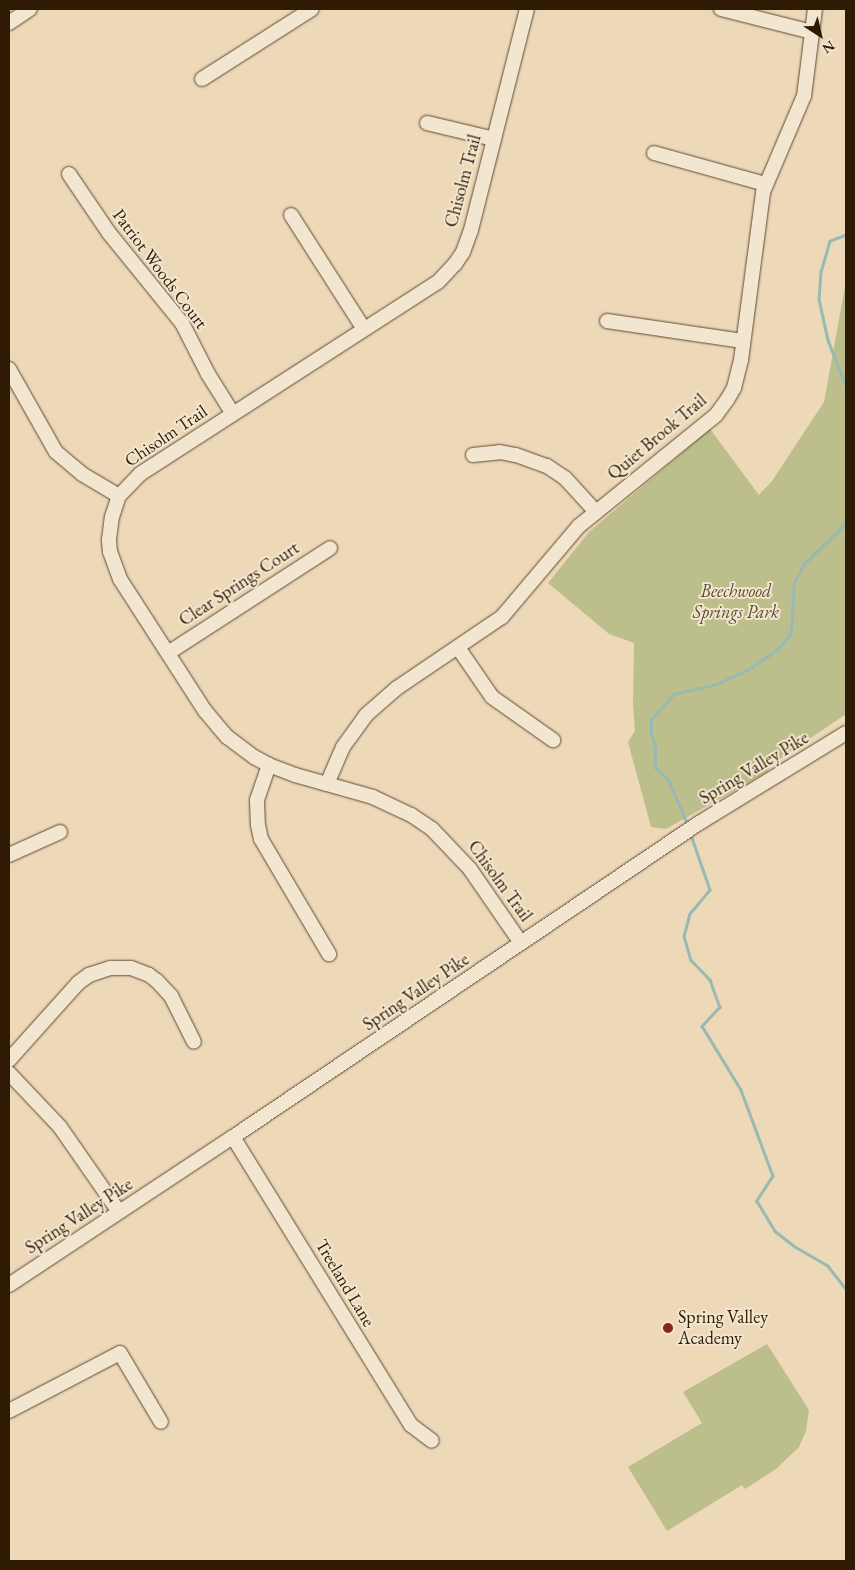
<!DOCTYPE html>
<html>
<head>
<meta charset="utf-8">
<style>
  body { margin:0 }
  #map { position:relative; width:855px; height:1570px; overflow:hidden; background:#edd8b8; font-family:"EB Garamond",serif }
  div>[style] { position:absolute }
  .green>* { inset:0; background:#bcbe8c }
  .stream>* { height:2.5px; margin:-1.25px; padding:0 1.25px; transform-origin:1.25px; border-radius:1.25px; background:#99b9b3 }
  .roads { filter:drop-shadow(0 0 1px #5e4a30) drop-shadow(0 0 1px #5e4a30) }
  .minor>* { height:14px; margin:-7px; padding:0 7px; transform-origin:7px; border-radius:7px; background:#f3e6d1 }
  .dots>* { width:14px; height:14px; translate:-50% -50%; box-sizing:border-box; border:2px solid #f3e6d1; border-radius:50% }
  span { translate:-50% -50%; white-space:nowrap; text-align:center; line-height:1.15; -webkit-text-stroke:4px #f3e6d1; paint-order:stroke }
  .street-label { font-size:18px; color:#2f1b03 }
  .park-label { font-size:18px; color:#594c2c; font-style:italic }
  .poi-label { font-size:18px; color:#2f1b03 }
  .left { translate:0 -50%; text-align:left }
  .frame { position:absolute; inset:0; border:10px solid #2f1b03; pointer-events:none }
  .north { position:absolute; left:795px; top:10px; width:50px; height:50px; -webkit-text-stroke:4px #f3e6d1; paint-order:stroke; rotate:145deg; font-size:14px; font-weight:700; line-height:20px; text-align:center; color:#2f1b03 }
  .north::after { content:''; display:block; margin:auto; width:18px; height:22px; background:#2f1b03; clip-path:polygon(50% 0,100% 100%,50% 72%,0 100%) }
</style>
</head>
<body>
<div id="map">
  <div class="green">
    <i style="clip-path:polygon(846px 281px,846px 714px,771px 765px,767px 772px,666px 829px,651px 827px,628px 742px,635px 731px,633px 705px,634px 643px,609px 634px,548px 583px,589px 532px,710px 429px,759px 495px,772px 481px,824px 402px)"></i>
    <i style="clip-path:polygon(767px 1344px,809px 1410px,806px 1431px,799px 1447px,776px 1469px,745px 1489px,742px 1485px,667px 1531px,628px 1467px,702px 1423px,683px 1392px)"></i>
  </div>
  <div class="stream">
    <i style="left:846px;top:235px;width:17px;rotate:159deg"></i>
    <i style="left:830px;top:241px;width:32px;rotate:106deg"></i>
    <i style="left:821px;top:272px;width:27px;rotate:94deg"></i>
    <i style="left:819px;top:299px;width:42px;rotate:77.6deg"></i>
    <i style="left:828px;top:340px;width:49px;rotate:68.6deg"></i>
    <i style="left:688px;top:826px;width:50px;rotate:-113.5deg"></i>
    <i style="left:668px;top:780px;width:18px;rotate:-137deg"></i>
    <i style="left:655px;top:768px;width:21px;rotate:-90deg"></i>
    <i style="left:655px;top:747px;width:14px;rotate:-107deg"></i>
    <i style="left:651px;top:734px;width:14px;rotate:-90deg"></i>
    <i style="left:651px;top:720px;width:35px;rotate:-49deg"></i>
    <i style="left:674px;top:694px;width:44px;rotate:-13.1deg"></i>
    <i style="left:717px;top:684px;width:33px;rotate:-25deg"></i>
    <i style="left:747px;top:670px;width:37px;rotate:-34deg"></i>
    <i style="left:778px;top:649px;width:21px;rotate:-51deg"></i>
    <i style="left:791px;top:633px;width:50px;rotate:-86.6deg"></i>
    <i style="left:794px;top:583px;width:20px;rotate:-63deg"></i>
    <i style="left:803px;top:565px;width:60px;rotate:-44.3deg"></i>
    <i style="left:691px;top:835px;width:58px;rotate:70.9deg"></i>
    <i style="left:710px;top:890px;width:31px;rotate:130deg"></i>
    <i style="left:690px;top:914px;width:23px;rotate:105deg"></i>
    <i style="left:684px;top:936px;width:25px;rotate:74deg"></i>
    <i style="left:691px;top:960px;width:28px;rotate:46deg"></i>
    <i style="left:710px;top:980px;width:29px;rotate:70deg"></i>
    <i style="left:720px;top:1007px;width:26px;rotate:133deg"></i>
    <i style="left:702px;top:1026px;width:75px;rotate:58.6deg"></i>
    <i style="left:741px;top:1090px;width:92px;rotate:69.6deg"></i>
    <i style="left:773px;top:1176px;width:30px;rotate:123deg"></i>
    <i style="left:757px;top:1201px;width:35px;rotate:59deg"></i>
    <i style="left:775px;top:1231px;width:24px;rotate:38deg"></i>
    <i style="left:794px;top:1246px;width:39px;rotate:30deg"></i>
    <i style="left:828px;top:1266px;width:29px;rotate:52deg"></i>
  </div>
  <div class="roads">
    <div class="minor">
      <i style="left:721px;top:9px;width:94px;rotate:14.2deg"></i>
      <i style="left:9px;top:23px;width:25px;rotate:-34deg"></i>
      <i style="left:202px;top:79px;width:130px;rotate:-32.5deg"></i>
      <i style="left:427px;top:123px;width:69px;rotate:13.4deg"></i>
      <i style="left:654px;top:153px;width:115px;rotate:15.6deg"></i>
      <i style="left:69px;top:174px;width:71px;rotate:55.9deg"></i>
      <i style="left:109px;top:233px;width:116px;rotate:51deg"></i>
      <i style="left:182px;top:323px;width:57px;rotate:63deg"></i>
      <i style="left:208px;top:374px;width:47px;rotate:58deg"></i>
      <i style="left:291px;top:215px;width:135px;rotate:57.4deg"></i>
      <i style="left:607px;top:321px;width:137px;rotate:8.4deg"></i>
      <i style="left:9px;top:369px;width:95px;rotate:60.5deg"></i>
      <i style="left:56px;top:452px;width:34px;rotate:40deg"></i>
      <i style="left:82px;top:474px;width:43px;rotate:30.7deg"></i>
      <i style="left:473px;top:455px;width:27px;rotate:-6deg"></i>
      <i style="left:500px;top:452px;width:16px;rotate:11deg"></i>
      <i style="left:516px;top:455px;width:33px;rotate:20deg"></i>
      <i style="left:547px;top:466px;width:22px;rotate:34deg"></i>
      <i style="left:565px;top:478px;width:46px;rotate:47.6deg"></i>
      <i style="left:459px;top:649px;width:58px;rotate:55.5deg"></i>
      <i style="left:492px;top:697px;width:75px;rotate:35.2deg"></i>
      <i style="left:168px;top:653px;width:193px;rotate:-32.9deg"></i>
      <i style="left:269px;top:765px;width:37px;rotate:109deg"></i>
      <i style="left:257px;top:800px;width:25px;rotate:88deg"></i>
      <i style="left:258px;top:825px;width:14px;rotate:78deg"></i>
      <i style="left:261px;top:839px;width:134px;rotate:59.4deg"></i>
      <i style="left:327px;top:784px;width:40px;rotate:-66.6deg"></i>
      <i style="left:343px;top:747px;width:39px;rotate:-54deg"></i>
      <i style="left:366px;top:715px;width:41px;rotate:-41.1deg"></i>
      <i style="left:397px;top:688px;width:127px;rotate:-34.1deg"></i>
      <i style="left:502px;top:617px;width:119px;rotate:-49.8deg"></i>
      <i style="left:579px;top:526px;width:176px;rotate:-39deg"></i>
      <i style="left:716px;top:415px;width:19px;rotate:-54deg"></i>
      <i style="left:727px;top:400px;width:14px;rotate:-60deg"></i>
      <i style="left:734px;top:388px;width:29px;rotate:-76deg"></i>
      <i style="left:741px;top:360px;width:169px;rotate:-82.5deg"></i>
      <i style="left:763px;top:192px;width:104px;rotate:-66.9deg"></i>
      <i style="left:804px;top:96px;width:88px;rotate:-82.8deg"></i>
      <i style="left:9px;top:855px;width:56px;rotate:-24.3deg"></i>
      <i style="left:521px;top:943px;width:90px;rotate:-124.6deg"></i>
      <i style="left:470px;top:869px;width:55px;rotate:-133.5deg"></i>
      <i style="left:432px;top:829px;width:25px;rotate:-146deg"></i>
      <i style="left:411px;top:815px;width:42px;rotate:-154.7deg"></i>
      <i style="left:373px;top:797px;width:81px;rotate:-164.2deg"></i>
      <i style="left:295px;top:775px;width:28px;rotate:-159deg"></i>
      <i style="left:269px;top:765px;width:17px;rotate:-152deg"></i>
      <i style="left:254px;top:757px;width:34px;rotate:-143deg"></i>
      <i style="left:227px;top:737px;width:34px;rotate:-130deg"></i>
      <i style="left:205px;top:711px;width:157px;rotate:-122.8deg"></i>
      <i style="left:120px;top:579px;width:29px;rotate:-110deg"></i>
      <i style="left:110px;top:552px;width:12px;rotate:-95deg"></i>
      <i style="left:109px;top:540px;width:23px;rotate:-83deg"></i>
      <i style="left:112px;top:517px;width:22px;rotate:-72deg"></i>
      <i style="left:119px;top:496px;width:30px;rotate:-46deg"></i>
      <i style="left:140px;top:474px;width:354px;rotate:-32.8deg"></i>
      <i style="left:438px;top:282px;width:25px;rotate:-47deg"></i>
      <i style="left:455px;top:264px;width:14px;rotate:-56deg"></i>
      <i style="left:463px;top:252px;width:23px;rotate:-70deg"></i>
      <i style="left:471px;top:230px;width:228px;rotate:-75.8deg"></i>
      <i style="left:9px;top:1060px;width:103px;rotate:-48.1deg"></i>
      <i style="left:78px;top:983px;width:14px;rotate:-36deg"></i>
      <i style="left:89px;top:975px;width:22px;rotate:-18deg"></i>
      <i style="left:110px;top:968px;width:21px"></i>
      <i style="left:131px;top:968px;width:19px;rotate:21deg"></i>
      <i style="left:149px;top:975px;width:10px;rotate:37deg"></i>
      <i style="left:157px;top:981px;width:21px;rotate:47deg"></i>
      <i style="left:171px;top:996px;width:51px;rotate:63.4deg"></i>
      <i style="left:9px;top:1073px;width:74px;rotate:46.6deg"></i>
      <i style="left:60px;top:1127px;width:103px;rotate:55.2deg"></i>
      <i style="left:233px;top:1137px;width:339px;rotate:58.3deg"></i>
      <i style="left:411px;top:1425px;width:26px;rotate:37deg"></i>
      <i style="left:9px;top:1285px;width:268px;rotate:-33.5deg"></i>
      <i style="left:233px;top:1137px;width:562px;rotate:-33.97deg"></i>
      <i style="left:699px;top:823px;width:172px;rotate:-31.5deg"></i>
      <i style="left:9px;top:1411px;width:125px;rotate:-27.6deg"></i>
      <i style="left:120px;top:1353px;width:80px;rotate:59.3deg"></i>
    </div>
  </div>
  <div class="dots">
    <i style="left:668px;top:1328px;background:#8f2418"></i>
  </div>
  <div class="street-label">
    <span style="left:463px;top:181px;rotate:-75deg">Chisolm Trail</span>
    <span style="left:160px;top:269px;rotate:53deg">Patriot Woods Court</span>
    <span style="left:166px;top:436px;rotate:-34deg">Chisolm Trail</span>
    <span style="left:657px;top:437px;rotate:-40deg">Quiet Brook Trail</span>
    <span style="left:239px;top:584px;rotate:-33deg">Clear Springs Court</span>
    <span style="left:754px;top:768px;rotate:-31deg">Spring Valley Pike</span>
    <span style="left:500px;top:881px;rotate:54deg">Chisolm Trail</span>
    <span style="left:416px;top:992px;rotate:-34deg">Spring Valley Pike</span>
    <span style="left:79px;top:1216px;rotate:-33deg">Spring Valley Pike</span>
    <span style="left:345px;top:1283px;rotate:59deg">Treeland Lane</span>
  </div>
  <div class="park-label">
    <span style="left:736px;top:602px">Beechwood<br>Springs Park</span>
  </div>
  <div class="poi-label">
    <span class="left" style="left:678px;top:1328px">Spring Valley<br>Academy</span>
  </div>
  <div class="frame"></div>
  <div class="north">N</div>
</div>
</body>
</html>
